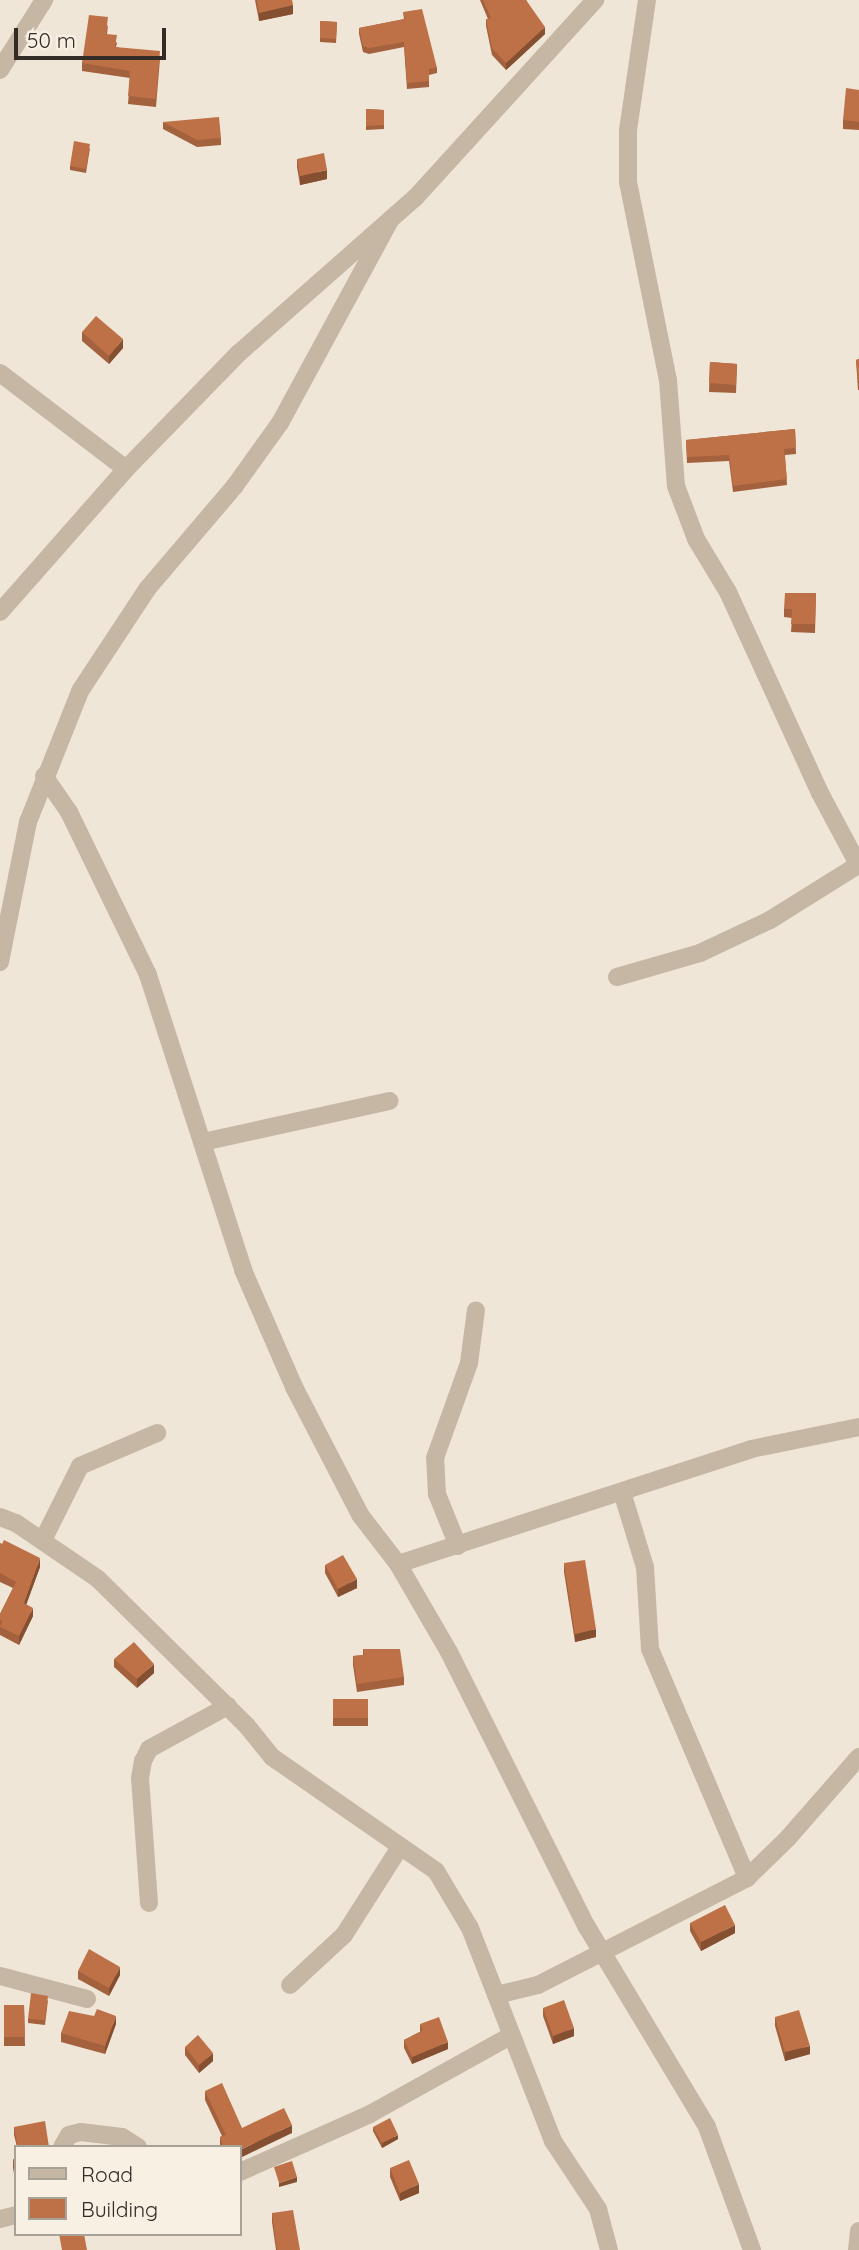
<!DOCTYPE html>
<html>
<head>
<meta charset="utf-8">
<style>
  body { margin:0 }
  #map { position:relative; width:859px; height:2250px; overflow:hidden; background:#efe6d8; font-family:Quicksand,sans-serif }
  div>[style] { position:absolute }
  .minor>* { height:18px; margin:-9px; padding:0 9px; transform-origin:9px; border-radius:9px; background:#c6b7a5 }
  .tertiary>* { height:18px; margin:-9px; padding:0 9px; transform-origin:9px; border-radius:9px; background:#c6b7a5 }
  .wall>* { inset:0; background:#a3613d }
  .shaded-wall>* { inset:0; background:#854f32 }
  .building>* { inset:0; background:#be7147 }
  span { translate:-50% -50%; white-space:nowrap; text-align:center; line-height:1.15; -webkit-text-stroke:6px #f7f0e3; paint-order:stroke }
  .legend { position:absolute; left:14px; top:2145px; width:228px; height:91px; box-sizing:border-box; background:#f7f0e3; border:2px solid #a8a197; margin:0; padding:9px 12px; list-style:none; font-size:21px; color:#322b26 }
  .legend li { display:flex; align-items:center; gap:14px; height:35px }
  .legend b { width:35px; border:2px solid #a8a197 }
  .scale { position:absolute; left:14px; top:28px; width:152px; height:32px; box-sizing:border-box; border:4px solid #322b26; border-top:0; padding-left:9px; font-size:21px; line-height:24px; white-space:nowrap; color:#322b26; -webkit-text-stroke:5px #f7f0e3; paint-order:stroke }
</style>
</head>
<body>
<div id="map">
  <div class="minor">
    <i style="left:647px;top:0;width:131px;rotate:98.3deg"></i>
    <i style="left:628px;top:130px;width:52px;rotate:90deg"></i>
    <i style="left:628px;top:182px;width:202px;rotate:78.6deg"></i>
    <i style="left:668px;top:380px;width:106px;rotate:85.7deg"></i>
    <i style="left:676px;top:486px;width:57px;rotate:69.3deg"></i>
    <i style="left:696px;top:539px;width:62px;rotate:58.9deg"></i>
    <i style="left:728px;top:592px;width:221px;rotate:65.4deg"></i>
    <i style="left:820px;top:793px;width:83px;rotate:61.9deg"></i>
    <i style="left:0;top:70px;width:83px;rotate:-57.8deg"></i>
    <i style="left:0;top:373px;width:158px;rotate:37.3deg"></i>
    <i style="left:44px;top:776px;width:44px;rotate:55.2deg"></i>
    <i style="left:69px;top:812px;width:181px;rotate:64.1deg"></i>
    <i style="left:148px;top:975px;width:310px;rotate:72.1deg"></i>
    <i style="left:243px;top:1270px;width:128px;rotate:66.4deg"></i>
    <i style="left:294px;top:1387px;width:145px;rotate:62.6deg"></i>
    <i style="left:361px;top:1516px;width:61px;rotate:52.4deg"></i>
    <i style="left:398px;top:1564px;width:102px;rotate:59.9deg"></i>
    <i style="left:449px;top:1652px;width:308px;rotate:63.4deg"></i>
    <i style="left:587px;top:1927px;width:233px;rotate:59deg"></i>
    <i style="left:707px;top:2127px;width:131px;rotate:69.9deg"></i>
    <i style="left:0;top:962px;width:143px;rotate:-78.7deg"></i>
    <i style="left:28px;top:822px;width:141px;rotate:-68.3deg"></i>
    <i style="left:80px;top:691px;width:123px;rotate:-56.6deg"></i>
    <i style="left:148px;top:588px;width:133px;rotate:-49.6deg"></i>
    <i style="left:234px;top:487px;width:79px;rotate:-54.3deg"></i>
    <i style="left:280px;top:423px;width:231px;rotate:-61.5deg"></i>
    <i style="left:617px;top:977px;width:86px;rotate:-16.1deg"></i>
    <i style="left:700px;top:953px;width:77px;rotate:-25.2deg"></i>
    <i style="left:770px;top:920px;width:104px;rotate:-32deg"></i>
    <i style="left:203px;top:1142px;width:191px;rotate:-12.4deg"></i>
    <i style="left:622px;top:1492px;width:78px;rotate:73deg"></i>
    <i style="left:645px;top:1567px;width:82px;rotate:86.5deg"></i>
    <i style="left:650px;top:1649px;width:249px;rotate:67deg"></i>
    <i style="left:0;top:1517px;width:17px;rotate:21deg"></i>
    <i style="left:16px;top:1523px;width:99px;rotate:34.3deg"></i>
    <i style="left:98px;top:1579px;width:209px;rotate:44.6deg"></i>
    <i style="left:247px;top:1726px;width:40px;rotate:51deg"></i>
    <i style="left:272px;top:1757px;width:200px;rotate:34.8deg"></i>
    <i style="left:436px;top:1871px;width:66px;rotate:59.2deg"></i>
    <i style="left:470px;top:1928px;width:229px;rotate:68.7deg"></i>
    <i style="left:553px;top:2141px;width:82px;rotate:56.5deg"></i>
    <i style="left:598px;top:2209px;width:42px;rotate:75deg"></i>
    <i style="left:43px;top:1540px;width:83px;rotate:-63.4deg"></i>
    <i style="left:80px;top:1466px;width:84px;rotate:-23.2deg"></i>
    <i style="left:458px;top:1546px;width:56px;rotate:-112deg"></i>
    <i style="left:437px;top:1494px;width:36px;rotate:-93deg"></i>
    <i style="left:435px;top:1458px;width:101px;rotate:-70.3deg"></i>
    <i style="left:469px;top:1363px;width:53px;rotate:-82.5deg"></i>
    <i style="left:398px;top:1564px;width:371px;rotate:-18deg"></i>
    <i style="left:751px;top:1449px;width:110px;rotate:-11.5deg"></i>
    <i style="left:149px;top:1903px;width:125px;rotate:-94.1deg"></i>
    <i style="left:140px;top:1778px;width:17px;rotate:-80deg"></i>
    <i style="left:143px;top:1761px;width:13px;rotate:-63deg"></i>
    <i style="left:149px;top:1749px;width:90px;rotate:-28.6deg"></i>
    <i style="left:0;top:1976px;width:90px;rotate:14.8deg"></i>
    <i style="left:290px;top:1985px;width:74px;rotate:-42.8deg"></i>
    <i style="left:344px;top:1935px;width:104px;rotate:-57.5deg"></i>
    <i style="left:496px;top:1995px;width:43px;rotate:-13.4deg"></i>
    <i style="left:538px;top:1985px;width:235px;rotate:-27.1deg"></i>
    <i style="left:747px;top:1878px;width:57px;rotate:-44.3deg"></i>
    <i style="left:788px;top:1838px;width:108px;rotate:-48.8deg"></i>
    <i style="left:62px;top:2147px;width:14px;rotate:-60deg"></i>
    <i style="left:69px;top:2135px;width:12px;rotate:-14deg"></i>
    <i style="left:81px;top:2132px;width:41px;rotate:7deg"></i>
    <i style="left:122px;top:2137px;width:19px;rotate:32deg"></i>
    <i style="left:240px;top:2172px;width:142px;rotate:-24deg"></i>
    <i style="left:370px;top:2114px;width:162px;rotate:-29.1deg"></i>
    <i style="left:0;top:2219px;width:16px;rotate:-14deg"></i>
    <i style="left:857px;top:2250px;width:19px;rotate:-84deg"></i>
  </div>
  <div class="tertiary">
    <i style="left:0;top:612px;width:191px;rotate:-48.6deg"></i>
    <i style="left:126px;top:469px;width:162px;rotate:-45.8deg"></i>
    <i style="left:239px;top:353px;width:235px;rotate:-41.4deg"></i>
    <i style="left:415px;top:198px;width:268px;rotate:-47.7deg"></i>
  </div>
  <div class="wall">
    <i style="clip-path:polygon(255px 0,292px 0,293px 14px,259px 21px)"></i>
    <i style="clip-path:polygon(480px 0,526px 0,545px 34px,506px 70px,492px 55px,486px 26px,486px 19px,488px 19px)"></i>
    <i style="clip-path:polygon(403px 12px,437px 68px,437px 73px,429px 75px,429px 87px,407px 89px,404px 47px,369px 54px,363px 52px,359px 34px,359px 28px,404px 19px)"></i>
    <i style="clip-path:polygon(320px 21px,337px 22px,336px 43px,320px 42px)"></i>
    <i style="clip-path:polygon(108px 25px,107px 34px,117px 43px,116px 47px,160px 59px,156px 107px,128px 104px,130px 78px,82px 71px,82px 63px)"></i>
    <i style="clip-path:polygon(859px 90px,859px 130px,843px 129px,843px 120px)"></i>
    <i style="clip-path:polygon(366px 109px,384px 110px,384px 129px,366px 130px)"></i>
    <i style="clip-path:polygon(163px 122px,221px 138px,221px 145px,197px 147px,163px 129px)"></i>
    <i style="clip-path:polygon(90px 148px,86px 173px,70px 170px,70px 166px)"></i>
    <i style="clip-path:polygon(297px 159px,327px 179px,300px 185px,297px 167px)"></i>
    <i style="clip-path:polygon(82px 332px,123px 348px,109px 364px,82px 341px)"></i>
    <i style="clip-path:polygon(859px 359px,859px 390px,858px 390px,856px 360px)"></i>
    <i style="clip-path:polygon(710px 362px,737px 364px,736px 393px,709px 392px)"></i>
    <i style="clip-path:polygon(795px 429px,796px 454px,785px 455px,787px 485px,733px 492px,729px 461px,687px 463px,686px 440px)"></i>
    <i style="clip-path:polygon(816px 593px,815px 633px,791px 632px,792px 618px,784px 617px,784px 609px)"></i>
    <i style="clip-path:polygon(0 1543px,40px 1567px,26px 1604px,33px 1616px,19px 1645px,0 1635px,0 1614px,13px 1588px,0 1582px)"></i>
    <i style="clip-path:polygon(564px 1563px,596px 1637px,575px 1642px,564px 1572px)"></i>
    <i style="clip-path:polygon(325px 1565px,357px 1588px,338px 1597px,325px 1573px)"></i>
    <i style="clip-path:polygon(363px 1649px,404px 1677px,404px 1685px,357px 1692px,353px 1665px,353px 1656px,363px 1655px)"></i>
    <i style="clip-path:polygon(114px 1659px,154px 1673px,137px 1688px,114px 1667px)"></i>
    <i style="clip-path:polygon(333px 1699px,368px 1699px,368px 1726px,333px 1726px)"></i>
    <i style="clip-path:polygon(690px 1923px,735px 1933px,701px 1951px,690px 1931px)"></i>
    <i style="clip-path:polygon(78px 1971px,120px 1975px,109px 1996px,78px 1979px)"></i>
    <i style="clip-path:polygon(48px 2000px,45px 2025px,28px 2023px,28px 2019px)"></i>
    <i style="clip-path:polygon(4px 2005px,24px 2005px,25px 2046px,4px 2046px)"></i>
    <i style="clip-path:polygon(543px 2008px,574px 2036px,553px 2044px,543px 2016px)"></i>
    <i style="clip-path:polygon(775px 2017px,810px 2054px,785px 2061px,775px 2026px)"></i>
    <i style="clip-path:polygon(116px 2024px,105px 2054px,61px 2042px,61px 2033px)"></i>
    <i style="clip-path:polygon(420px 2024px,448px 2049px,412px 2064px,404px 2048px,404px 2040px,420px 2032px)"></i>
    <i style="clip-path:polygon(185px 2047px,213px 2061px,199px 2073px,185px 2055px)"></i>
    <i style="clip-path:polygon(205px 2091px,242px 2128px,292px 2133px,240px 2147px,220px 2147px,220px 2137px,222px 2136px,205px 2100px)"></i>
    <i style="clip-path:polygon(14px 2127px,49px 2147px,17px 2147px,14px 2135px)"></i>
    <i style="clip-path:polygon(373px 2127px,398px 2139px,382px 2148px,373px 2131px)"></i>
    <i style="clip-path:polygon(13px 2159px,16px 2159px,16px 2183px,13px 2168px)"></i>
    <i style="clip-path:polygon(390px 2168px,419px 2193px,400px 2201px,390px 2177px)"></i>
    <i style="clip-path:polygon(272px 2213px,300px 2250px,276px 2250px,272px 2222px)"></i>
  </div>
  <div class="shaded-wall">
    <i style="clip-path:polygon(293px 5px,293px 14px,259px 21px,259px 13px)"></i>
    <i style="clip-path:polygon(545px 27px,545px 34px,506px 70px,506px 63px)"></i>
    <i style="clip-path:polygon(327px 170px,327px 179px,300px 185px,300px 176px)"></i>
    <i style="clip-path:polygon(123px 339px,123px 348px,109px 364px,109px 356px)"></i>
    <i style="clip-path:polygon(40px 1558px,40px 1567px,24px 1611px,24px 1603px)"></i>
    <i style="clip-path:polygon(357px 1579px,357px 1588px,338px 1597px,338px 1589px)"></i>
    <i style="clip-path:polygon(33px 1608px,33px 1616px,19px 1645px,19px 1636px)"></i>
    <i style="clip-path:polygon(596px 1629px,596px 1637px,575px 1642px,575px 1634px)"></i>
    <i style="clip-path:polygon(154px 1664px,154px 1673px,137px 1688px,137px 1679px)"></i>
    <i style="clip-path:polygon(735px 1925px,735px 1933px,701px 1951px,701px 1942px)"></i>
    <i style="clip-path:polygon(120px 1967px,120px 1975px,109px 1996px,109px 1988px)"></i>
    <i style="clip-path:polygon(116px 2016px,116px 2024px,105px 2054px,105px 2046px)"></i>
    <i style="clip-path:polygon(574px 2028px,574px 2036px,553px 2044px,553px 2036px)"></i>
    <i style="clip-path:polygon(448px 2042px,448px 2049px,412px 2064px,412px 2057px)"></i>
    <i style="clip-path:polygon(810px 2046px,810px 2054px,785px 2061px,785px 2052px)"></i>
    <i style="clip-path:polygon(213px 2053px,213px 2061px,199px 2073px,199px 2065px)"></i>
    <i style="clip-path:polygon(292px 2125px,292px 2133px,240px 2158px,240px 2150px)"></i>
    <i style="clip-path:polygon(398px 2135px,398px 2139px,382px 2148px,382px 2143px)"></i>
    <i style="clip-path:polygon(297px 2177px,297px 2182px,279px 2187px,279px 2183px)"></i>
    <i style="clip-path:polygon(419px 2184px,419px 2193px,400px 2201px,400px 2193px)"></i>
  </div>
  <div class="building">
    <i style="clip-path:polygon(257px 0,292px 0,293px 5px,259px 13px)"></i>
    <i style="clip-path:polygon(483px 0,526px 0,545px 27px,506px 63px,492px 48px,486px 19px,491px 18px)"></i>
    <i style="clip-path:polygon(422px 9px,437px 68px,429px 69px,429px 81px,407px 83px,404px 42px,369px 48px,363px 46px,359px 28px,405px 19px,403px 12px)"></i>
    <i style="clip-path:polygon(89px 15px,108px 17px,106px 34px,117px 35px,115px 47px,160px 51px,156px 99px,128px 96px,130px 71px,82px 63px)"></i>
    <i style="clip-path:polygon(320px 21px,337px 22px,336px 39px,320px 38px)"></i>
    <i style="clip-path:polygon(846px 88px,859px 90px,859px 122px,843px 120px)"></i>
    <i style="clip-path:polygon(366px 109px,384px 110px,384px 125px,366px 126px)"></i>
    <i style="clip-path:polygon(219px 117px,221px 138px,197px 140px,163px 122px)"></i>
    <i style="clip-path:polygon(74px 141px,90px 144px,86px 169px,70px 166px)"></i>
    <i style="clip-path:polygon(324px 153px,327px 170px,300px 176px,297px 159px)"></i>
    <i style="clip-path:polygon(96px 316px,123px 339px,109px 356px,82px 332px)"></i>
    <i style="clip-path:polygon(859px 359px,859px 381px,858px 381px,856px 360px)"></i>
    <i style="clip-path:polygon(710px 362px,737px 364px,736px 385px,709px 383px)"></i>
    <i style="clip-path:polygon(795px 429px,796px 448px,784px 449px,787px 479px,733px 486px,729px 455px,687px 457px,686px 440px)"></i>
    <i style="clip-path:polygon(785px 593px,816px 593px,815px 624px,791px 624px,792px 609px,784px 609px)"></i>
    <i style="clip-path:polygon(4px 1540px,40px 1558px,24px 1603px,33px 1608px,19px 1636px,0 1627px,2px 1621px,0 1620px,0 1614px,16px 1582px,0 1573px,0 1543px,2px 1544px)"></i>
    <i style="clip-path:polygon(343px 1555px,357px 1579px,338px 1589px,325px 1565px)"></i>
    <i style="clip-path:polygon(585px 1560px,596px 1629px,575px 1634px,564px 1563px)"></i>
    <i style="clip-path:polygon(134px 1642px,154px 1664px,137px 1679px,114px 1659px)"></i>
    <i style="clip-path:polygon(363px 1649px,400px 1649px,404px 1677px,357px 1684px,353px 1656px,364px 1655px)"></i>
    <i style="clip-path:polygon(333px 1699px,368px 1699px,368px 1718px,333px 1718px)"></i>
    <i style="clip-path:polygon(725px 1905px,735px 1925px,701px 1942px,690px 1923px)"></i>
    <i style="clip-path:polygon(89px 1949px,120px 1967px,109px 1988px,78px 1971px)"></i>
    <i style="clip-path:polygon(31px 1993px,48px 1996px,45px 2020px,28px 2019px)"></i>
    <i style="clip-path:polygon(564px 2000px,574px 2028px,553px 2036px,543px 2008px)"></i>
    <i style="clip-path:polygon(4px 2005px,24px 2005px,25px 2037px,4px 2037px)"></i>
    <i style="clip-path:polygon(97px 2009px,116px 2016px,105px 2046px,61px 2033px,69px 2011px,94px 2016px)"></i>
    <i style="clip-path:polygon(799px 2010px,810px 2046px,785px 2052px,775px 2017px)"></i>
    <i style="clip-path:polygon(439px 2017px,448px 2042px,412px 2057px,404px 2040px,423px 2030px,420px 2024px)"></i>
    <i style="clip-path:polygon(198px 2035px,213px 2053px,199px 2065px,185px 2047px)"></i>
    <i style="clip-path:polygon(222px 2083px,242px 2128px,284px 2108px,292px 2125px,240px 2150px,240px 2147px,223px 2147px,220px 2137px,226px 2135px,205px 2091px)"></i>
    <i style="clip-path:polygon(390px 2118px,398px 2135px,382px 2143px,373px 2127px)"></i>
    <i style="clip-path:polygon(45px 2121px,49px 2147px,18px 2147px,14px 2127px)"></i>
    <i style="clip-path:polygon(13px 2159px,16px 2159px,16px 2174px)"></i>
    <i style="clip-path:polygon(409px 2160px,419px 2184px,400px 2193px,390px 2168px)"></i>
    <i style="clip-path:polygon(292px 2161px,297px 2177px,279px 2183px,274px 2167px)"></i>
    <i style="clip-path:polygon(293px 2210px,300px 2250px,277px 2250px,272px 2213px)"></i>
    <i style="clip-path:polygon(59px 2234px,84px 2234px,87px 2250px,62px 2250px)"></i>
  </div>
  <ul class="legend">
  <li><b style="height:9px;background:#c6b7a5"></b>Road</li>
  <li><b style="height:19px;background:#be7147"></b>Building</li>
  </ul>
  <div class="scale">50 m</div>
</div>
</body>
</html>
